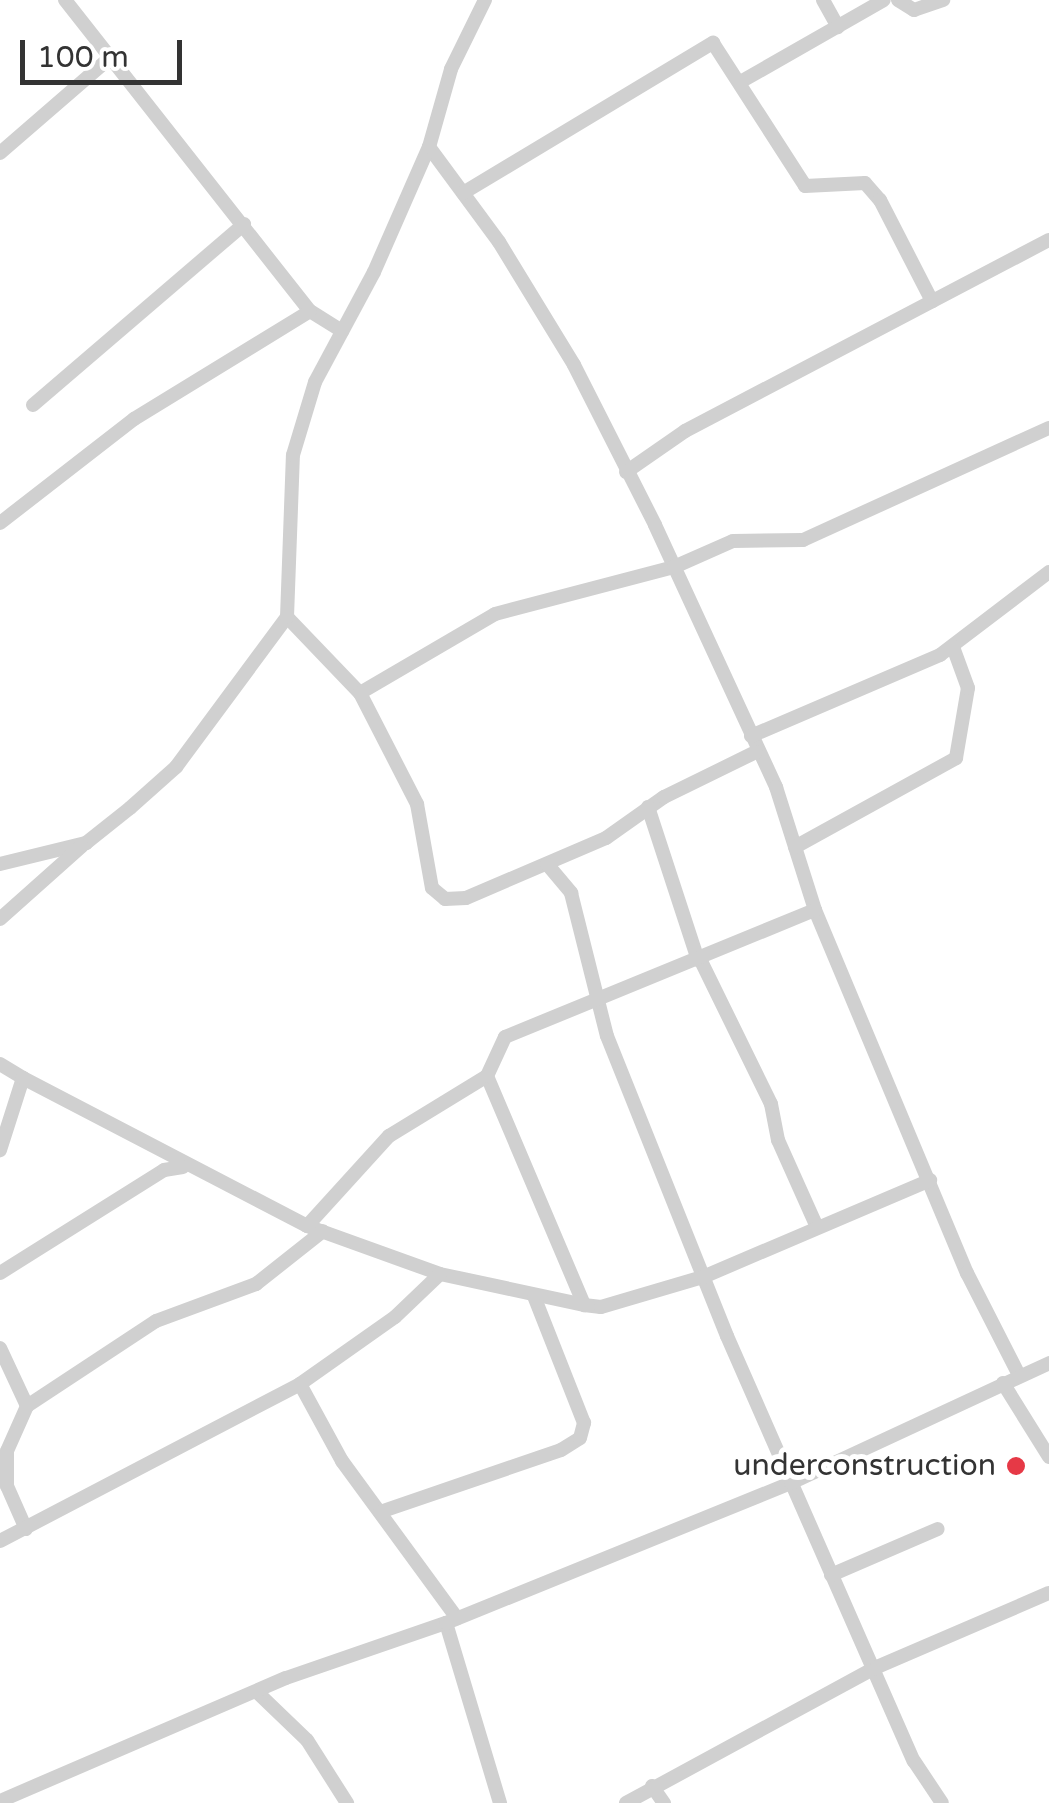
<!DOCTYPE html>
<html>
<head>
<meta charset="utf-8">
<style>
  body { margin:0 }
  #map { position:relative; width:1049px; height:1803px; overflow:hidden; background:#fff; font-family:"Varela Round",sans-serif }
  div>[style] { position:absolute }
  .minor>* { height:14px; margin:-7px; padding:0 7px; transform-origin:7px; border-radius:7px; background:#d0d0d0 }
  .dots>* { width:28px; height:28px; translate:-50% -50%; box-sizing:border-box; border:5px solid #fff; border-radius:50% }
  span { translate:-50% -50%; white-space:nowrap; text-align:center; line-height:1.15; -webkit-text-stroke:10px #fff; paint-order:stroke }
  .poi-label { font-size:30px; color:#333 }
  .right { translate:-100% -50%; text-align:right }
  .scale { position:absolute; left:20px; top:40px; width:162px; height:45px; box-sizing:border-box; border:5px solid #333; border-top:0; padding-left:12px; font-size:30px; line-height:35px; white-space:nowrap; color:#333; -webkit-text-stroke:8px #fff; paint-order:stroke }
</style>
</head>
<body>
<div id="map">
  <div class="minor">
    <i style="left:65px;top:0;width:396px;rotate:51.8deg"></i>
    <i style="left:310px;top:311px;width:38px;rotate:32deg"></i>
    <i style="left:823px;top:0;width:31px;rotate:61deg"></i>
    <i style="left:898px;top:0;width:19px;rotate:32deg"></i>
    <i style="left:914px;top:10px;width:31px;rotate:-19deg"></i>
    <i style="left:742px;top:81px;width:163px;rotate:-29.7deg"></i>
    <i style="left:429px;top:147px;width:118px;rotate:53.6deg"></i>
    <i style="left:499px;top:242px;width:144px;rotate:58.6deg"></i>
    <i style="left:574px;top:365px;width:179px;rotate:63.1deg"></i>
    <i style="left:655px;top:525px;width:289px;rotate:65.2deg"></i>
    <i style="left:776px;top:787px;width:129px;rotate:72.4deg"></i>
    <i style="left:815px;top:910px;width:394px;rotate:67.3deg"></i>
    <i style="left:967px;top:1273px;width:114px;rotate:63deg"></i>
    <i style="left:0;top:153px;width:148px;rotate:-40.9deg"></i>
    <i style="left:463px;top:193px;width:292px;rotate:-31deg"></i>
    <i style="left:713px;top:43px;width:170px;rotate:57.2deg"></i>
    <i style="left:805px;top:186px;width:60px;rotate:-2.9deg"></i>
    <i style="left:865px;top:183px;width:23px;rotate:49deg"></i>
    <i style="left:880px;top:200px;width:114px;rotate:62.8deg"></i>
    <i style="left:33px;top:405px;width:278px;rotate:-40.6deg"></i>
    <i style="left:626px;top:472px;width:72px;rotate:-34.8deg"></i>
    <i style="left:685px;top:431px;width:411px;rotate:-27.7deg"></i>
    <i style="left:0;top:523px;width:170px;rotate:-37.8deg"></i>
    <i style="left:134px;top:419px;width:206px;rotate:-31.5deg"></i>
    <i style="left:287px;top:617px;width:105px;rotate:46.2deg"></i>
    <i style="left:360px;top:693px;width:125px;rotate:62.8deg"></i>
    <i style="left:417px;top:804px;width:85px;rotate:79.9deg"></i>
    <i style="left:432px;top:888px;width:17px;rotate:40deg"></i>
    <i style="left:445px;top:899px;width:21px;rotate:-3deg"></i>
    <i style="left:466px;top:898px;width:152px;rotate:-23.2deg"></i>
    <i style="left:606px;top:838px;width:71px;rotate:-35.3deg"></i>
    <i style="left:664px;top:797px;width:102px;rotate:-26.1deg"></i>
    <i style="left:360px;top:693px;width:156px;rotate:-30.3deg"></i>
    <i style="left:495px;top:614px;width:185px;rotate:-14.7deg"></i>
    <i style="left:674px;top:567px;width:64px;rotate:-23.8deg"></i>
    <i style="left:733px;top:541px;width:70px;rotate:-0.8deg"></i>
    <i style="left:803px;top:540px;width:270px;rotate:-24.5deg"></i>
    <i style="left:751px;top:736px;width:206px;rotate:-23.2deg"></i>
    <i style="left:940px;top:655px;width:137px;rotate:-37.3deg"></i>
    <i style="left:648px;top:807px;width:161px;rotate:71.9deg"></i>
    <i style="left:795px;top:847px;width:184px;rotate:-28.9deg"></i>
    <i style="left:956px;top:758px;width:71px;rotate:-80.3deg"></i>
    <i style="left:968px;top:688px;width:44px;rotate:-110.1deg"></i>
    <i style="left:0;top:864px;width:89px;rotate:-13.7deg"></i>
    <i style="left:86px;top:843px;width:56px;rotate:-38.5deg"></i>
    <i style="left:130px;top:808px;width:62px;rotate:-41.7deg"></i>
    <i style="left:176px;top:767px;width:187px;rotate:-53.5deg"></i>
    <i style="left:287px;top:617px;width:162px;rotate:-87.9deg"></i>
    <i style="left:293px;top:455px;width:76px;rotate:-73.2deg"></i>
    <i style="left:315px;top:382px;width:125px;rotate:-61.8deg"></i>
    <i style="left:374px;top:272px;width:137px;rotate:-66.3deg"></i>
    <i style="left:429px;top:147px;width:81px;rotate:-74.2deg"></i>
    <i style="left:451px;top:69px;width:77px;rotate:-63.8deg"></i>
    <i style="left:547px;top:864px;width:38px;rotate:50deg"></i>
    <i style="left:571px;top:893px;width:147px;rotate:75.9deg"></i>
    <i style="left:607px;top:1036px;width:323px;rotate:68.2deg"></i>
    <i style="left:727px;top:1336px;width:464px;rotate:66.3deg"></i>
    <i style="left:914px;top:1761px;width:50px;rotate:56.3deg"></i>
    <i style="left:0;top:919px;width:110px;rotate:-41.7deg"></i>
    <i style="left:700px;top:959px;width:161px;rotate:63.9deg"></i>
    <i style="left:771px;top:1104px;width:37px;rotate:79deg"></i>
    <i style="left:778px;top:1140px;width:93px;rotate:65.9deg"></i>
    <i style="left:0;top:1064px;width:27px;rotate:31deg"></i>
    <i style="left:23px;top:1078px;width:76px;rotate:107.7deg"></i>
    <i style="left:487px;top:1076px;width:249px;rotate:67deg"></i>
    <i style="left:23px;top:1078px;width:320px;rotate:27.5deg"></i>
    <i style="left:307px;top:1226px;width:141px;rotate:19.8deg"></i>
    <i style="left:440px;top:1274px;width:147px;rotate:12.1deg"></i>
    <i style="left:584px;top:1305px;width:17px;rotate:7deg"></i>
    <i style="left:601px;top:1307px;width:106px;rotate:-16.4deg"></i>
    <i style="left:703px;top:1277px;width:247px;rotate:-23.1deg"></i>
    <i style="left:307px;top:1226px;width:122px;rotate:-47.7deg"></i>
    <i style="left:389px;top:1136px;width:115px;rotate:-31.5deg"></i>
    <i style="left:487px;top:1076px;width:43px;rotate:-65.2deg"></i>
    <i style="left:505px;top:1037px;width:335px;rotate:-22.3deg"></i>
    <i style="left:0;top:1273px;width:194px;rotate:-32.1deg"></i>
    <i style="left:164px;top:1170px;width:19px;rotate:-9deg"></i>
    <i style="left:0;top:1348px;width:64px;rotate:65deg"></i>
    <i style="left:1003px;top:1383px;width:87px;rotate:58.1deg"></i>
    <i style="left:300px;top:1384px;width:88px;rotate:61.4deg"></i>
    <i style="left:342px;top:1461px;width:195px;rotate:53.8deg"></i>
    <i style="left:380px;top:1512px;width:191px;rotate:-18.9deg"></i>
    <i style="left:561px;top:1450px;width:22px;rotate:-32deg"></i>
    <i style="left:580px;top:1438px;width:16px;rotate:-75deg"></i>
    <i style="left:584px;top:1423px;width:136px;rotate:-111.5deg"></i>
    <i style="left:26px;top:1529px;width:47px;rotate:-113.8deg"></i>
    <i style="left:7px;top:1486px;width:35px;rotate:-90deg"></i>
    <i style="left:7px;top:1451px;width:49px;rotate:-66deg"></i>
    <i style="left:27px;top:1406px;width:154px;rotate:-33.4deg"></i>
    <i style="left:156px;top:1321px;width:107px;rotate:-20.3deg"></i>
    <i style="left:256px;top:1284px;width:85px;rotate:-38.3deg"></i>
    <i style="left:0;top:1541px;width:339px;rotate:-27.6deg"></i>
    <i style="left:300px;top:1384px;width:116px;rotate:-35.2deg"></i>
    <i style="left:395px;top:1317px;width:62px;rotate:-43.7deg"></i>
    <i style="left:831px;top:1575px;width:116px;rotate:-23.3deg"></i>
    <i style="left:446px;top:1623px;width:188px;rotate:73.3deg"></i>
    <i style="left:259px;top:1694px;width:66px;rotate:43.8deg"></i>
    <i style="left:307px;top:1740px;width:75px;rotate:57.6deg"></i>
    <i style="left:652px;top:1786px;width:21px;rotate:55deg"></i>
    <i style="left:0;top:1801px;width:311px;rotate:-23.3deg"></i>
    <i style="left:286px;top:1678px;width:169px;rotate:-19deg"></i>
    <i style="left:446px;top:1623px;width:372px;rotate:-22.1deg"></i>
    <i style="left:791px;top:1483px;width:285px;rotate:-24.9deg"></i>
    <i style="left:626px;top:1803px;width:285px;rotate:-28.5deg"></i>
    <i style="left:877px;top:1667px;width:187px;rotate:-23.3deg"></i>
  </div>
  <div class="dots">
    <i style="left:1016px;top:1466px;background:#e63946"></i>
  </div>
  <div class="poi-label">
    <span class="right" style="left:996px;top:1466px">underconstruction</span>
  </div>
  <div class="scale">100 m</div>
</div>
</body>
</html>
